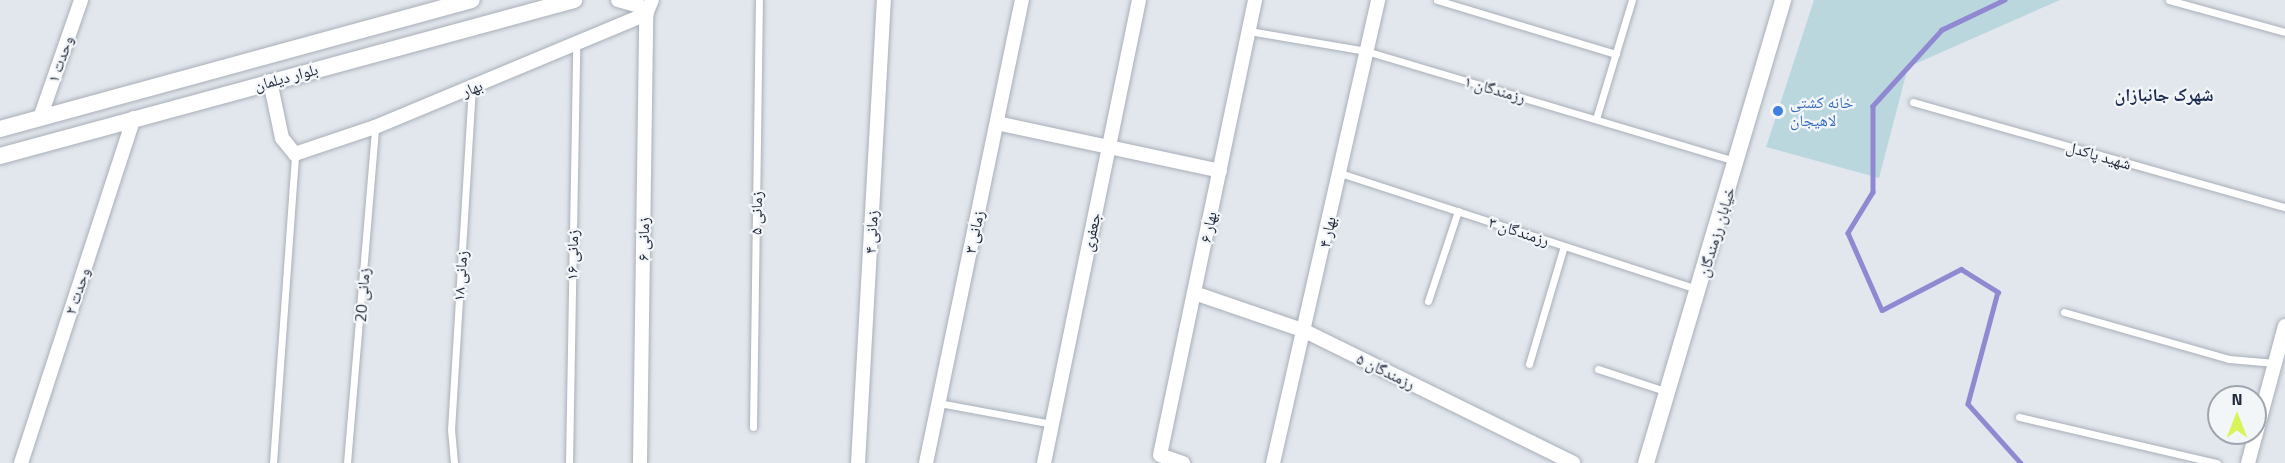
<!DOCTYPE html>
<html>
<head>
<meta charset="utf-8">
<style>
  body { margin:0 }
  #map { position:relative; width:2285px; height:463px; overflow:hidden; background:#e2e7ed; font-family:"Titillium Web","Noto Naskh Arabic",sans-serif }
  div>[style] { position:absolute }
  .green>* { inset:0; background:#bbd7de }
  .stream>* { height:4.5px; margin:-2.25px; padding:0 2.25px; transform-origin:2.25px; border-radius:2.25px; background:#9089d2 }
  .roads { filter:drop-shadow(0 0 2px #a8afb8) drop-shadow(0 0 2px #a8afb8) }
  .service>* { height:7px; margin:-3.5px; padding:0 3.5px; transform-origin:3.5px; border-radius:3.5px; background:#fff }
  .minor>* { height:14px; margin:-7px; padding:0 7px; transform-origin:7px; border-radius:7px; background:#fff }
  .tertiary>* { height:16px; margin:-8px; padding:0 8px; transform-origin:8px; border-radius:8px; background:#fff }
  .secondary>* { height:16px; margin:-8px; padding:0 8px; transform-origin:8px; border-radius:8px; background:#fff }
  .dots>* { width:16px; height:16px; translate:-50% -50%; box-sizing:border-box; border:3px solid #f3f6f9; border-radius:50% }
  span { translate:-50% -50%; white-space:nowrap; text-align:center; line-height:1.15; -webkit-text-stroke:4.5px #f3f6f9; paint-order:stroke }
  .street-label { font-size:16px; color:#222b3e }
  .shop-label { font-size:16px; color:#366cbe }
  .left { translate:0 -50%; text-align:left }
  .neighbourhood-label { font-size:18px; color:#1d2d50; font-weight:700 }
  .north { position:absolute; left:2207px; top:385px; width:60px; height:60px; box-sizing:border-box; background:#f3f6f9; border:2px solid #9fa5ae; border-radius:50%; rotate:0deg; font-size:16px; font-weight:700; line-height:24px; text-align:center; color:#222b3e }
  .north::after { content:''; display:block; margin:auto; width:21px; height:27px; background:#d8f459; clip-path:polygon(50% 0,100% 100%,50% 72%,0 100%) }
</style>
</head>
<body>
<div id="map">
  <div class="green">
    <i style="clip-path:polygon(1814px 0,2060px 0,1908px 67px,1879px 178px,1766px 147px)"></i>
  </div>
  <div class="stream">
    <i style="left:2005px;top:0;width:70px;rotate:154.5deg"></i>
    <i style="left:1942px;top:30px;width:103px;rotate:132.2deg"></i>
    <i style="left:1873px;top:106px;width:86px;rotate:90deg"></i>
    <i style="left:1873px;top:192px;width:48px;rotate:121.4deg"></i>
    <i style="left:1848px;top:233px;width:84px;rotate:66.2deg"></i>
    <i style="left:1882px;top:310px;width:89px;rotate:-27.4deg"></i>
    <i style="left:1961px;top:269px;width:44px;rotate:31.9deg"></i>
    <i style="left:1998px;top:292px;width:116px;rotate:105deg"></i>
    <i style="left:1968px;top:404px;width:79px;rotate:48.1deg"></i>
  </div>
  <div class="roads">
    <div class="service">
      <i style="left:1437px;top:0;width:187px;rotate:16.8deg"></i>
      <i style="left:2169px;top:0;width:120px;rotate:15.4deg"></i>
      <i style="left:1249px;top:31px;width:119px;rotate:9.7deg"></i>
      <i style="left:1366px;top:51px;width:385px;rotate:16.6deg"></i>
      <i style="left:1913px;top:102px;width:387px;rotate:15.8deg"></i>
      <i style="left:1596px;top:119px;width:124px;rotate:-73.2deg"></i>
      <i style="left:1340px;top:173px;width:374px;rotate:18deg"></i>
      <i style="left:1428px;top:301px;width:95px;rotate:-71.6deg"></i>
      <i style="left:2064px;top:312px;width:172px;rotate:15.9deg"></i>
      <i style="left:2229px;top:359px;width:46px;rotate:5deg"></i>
      <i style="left:1529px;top:364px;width:123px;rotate:-73.5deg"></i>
      <i style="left:1598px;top:369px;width:74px;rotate:18.2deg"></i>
      <i style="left:939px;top:403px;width:115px;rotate:10.5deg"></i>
      <i style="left:2019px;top:417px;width:203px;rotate:13.1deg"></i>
      <i style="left:753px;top:427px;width:427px;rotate:-89.2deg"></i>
      <i style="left:273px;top:463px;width:310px;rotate:-85.9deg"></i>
      <i style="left:347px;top:463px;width:337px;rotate:-85.2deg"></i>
      <i style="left:454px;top:463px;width:33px;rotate:-95deg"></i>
      <i style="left:451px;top:430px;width:343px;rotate:-86.5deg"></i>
      <i style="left:569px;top:463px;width:417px;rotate:-89deg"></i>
    </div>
    <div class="minor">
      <i style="left:618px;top:0;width:22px;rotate:16deg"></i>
      <i style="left:639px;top:6px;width:11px;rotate:49deg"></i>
      <i style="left:270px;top:81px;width:58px;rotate:78.1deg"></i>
      <i style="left:282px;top:138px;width:21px;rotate:51deg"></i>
      <i style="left:295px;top:154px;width:84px;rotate:-18.6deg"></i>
      <i style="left:375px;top:127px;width:294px;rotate:-22.6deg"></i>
      <i style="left:40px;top:118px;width:125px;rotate:-70.8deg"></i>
      <i style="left:997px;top:123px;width:228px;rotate:12.1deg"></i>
      <i style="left:1194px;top:293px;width:117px;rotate:18.9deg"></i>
      <i style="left:1305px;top:331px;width:299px;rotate:26.2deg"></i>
      <i style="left:21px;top:463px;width:363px;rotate:-71.9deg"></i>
      <i style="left:640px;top:463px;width:449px;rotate:-89.2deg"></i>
      <i style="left:646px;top:14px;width:15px;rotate:-67deg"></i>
      <i style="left:858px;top:463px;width:464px;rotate:-86.8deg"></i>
      <i style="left:926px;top:463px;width:473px;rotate:-78.3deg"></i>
      <i style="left:1044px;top:463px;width:473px;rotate:-78.4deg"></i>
      <i style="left:1183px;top:463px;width:24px;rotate:-161deg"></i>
      <i style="left:1160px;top:455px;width:465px;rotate:-78.2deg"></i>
      <i style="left:1273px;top:463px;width:475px;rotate:-77.2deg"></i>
      <i style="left:2248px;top:463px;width:142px;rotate:-74.9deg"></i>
    </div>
    <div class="tertiary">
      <i style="left:1646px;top:463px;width:483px;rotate:-73.5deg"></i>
    </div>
    <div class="secondary">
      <i style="left:0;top:129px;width:489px;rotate:-15.3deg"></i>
      <i style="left:0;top:156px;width:595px;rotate:-15.2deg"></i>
    </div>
  </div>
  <div class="dots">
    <i style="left:1778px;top:111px;background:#3f7fe0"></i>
  </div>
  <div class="street-label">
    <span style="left:60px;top:59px;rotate:-71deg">وحدت ۱</span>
    <span style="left:286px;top:77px;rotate:-15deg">بلوار دیلمان</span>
    <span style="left:472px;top:88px;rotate:-22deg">بهار</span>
    <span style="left:1495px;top:89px;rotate:16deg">رزمندگان ۱</span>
    <span style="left:2099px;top:155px;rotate:16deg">شهید پاکدل</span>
    <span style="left:756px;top:213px;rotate:-89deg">زمانی ۵</span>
    <span style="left:1208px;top:227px;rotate:-78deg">بهار ۶</span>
    <span style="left:1519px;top:231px;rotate:18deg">رزمندگان ۳</span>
    <span style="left:871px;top:232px;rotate:-87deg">زمانی ۴</span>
    <span style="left:974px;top:232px;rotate:-78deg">زمانی ۳</span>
    <span style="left:1091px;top:232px;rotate:-78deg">جعفری</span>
    <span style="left:1327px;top:232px;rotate:-78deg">بهار ۴</span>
    <span style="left:1716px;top:232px;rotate:-73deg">خیابان رزمندگان</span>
    <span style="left:643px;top:239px;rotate:-89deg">زمانی ۶</span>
    <span style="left:572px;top:255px;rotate:-89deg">زمانی ۱۶</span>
    <span style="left:460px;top:276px;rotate:-86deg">زمانی ۱۸</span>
    <span style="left:77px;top:291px;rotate:-72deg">وحدت ۲</span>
    <span style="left:362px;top:295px;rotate:-86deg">زمانی 20</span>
    <span style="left:1386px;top:371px;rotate:26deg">رزمندگان ۵</span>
  </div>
  <div class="shop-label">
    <span class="left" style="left:1790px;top:111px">خانه کشتی<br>لاهیجان</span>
  </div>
  <div class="neighbourhood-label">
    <span style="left:2164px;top:95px">شهرک جانبازان</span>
  </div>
  <div class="north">N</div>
</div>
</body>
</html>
